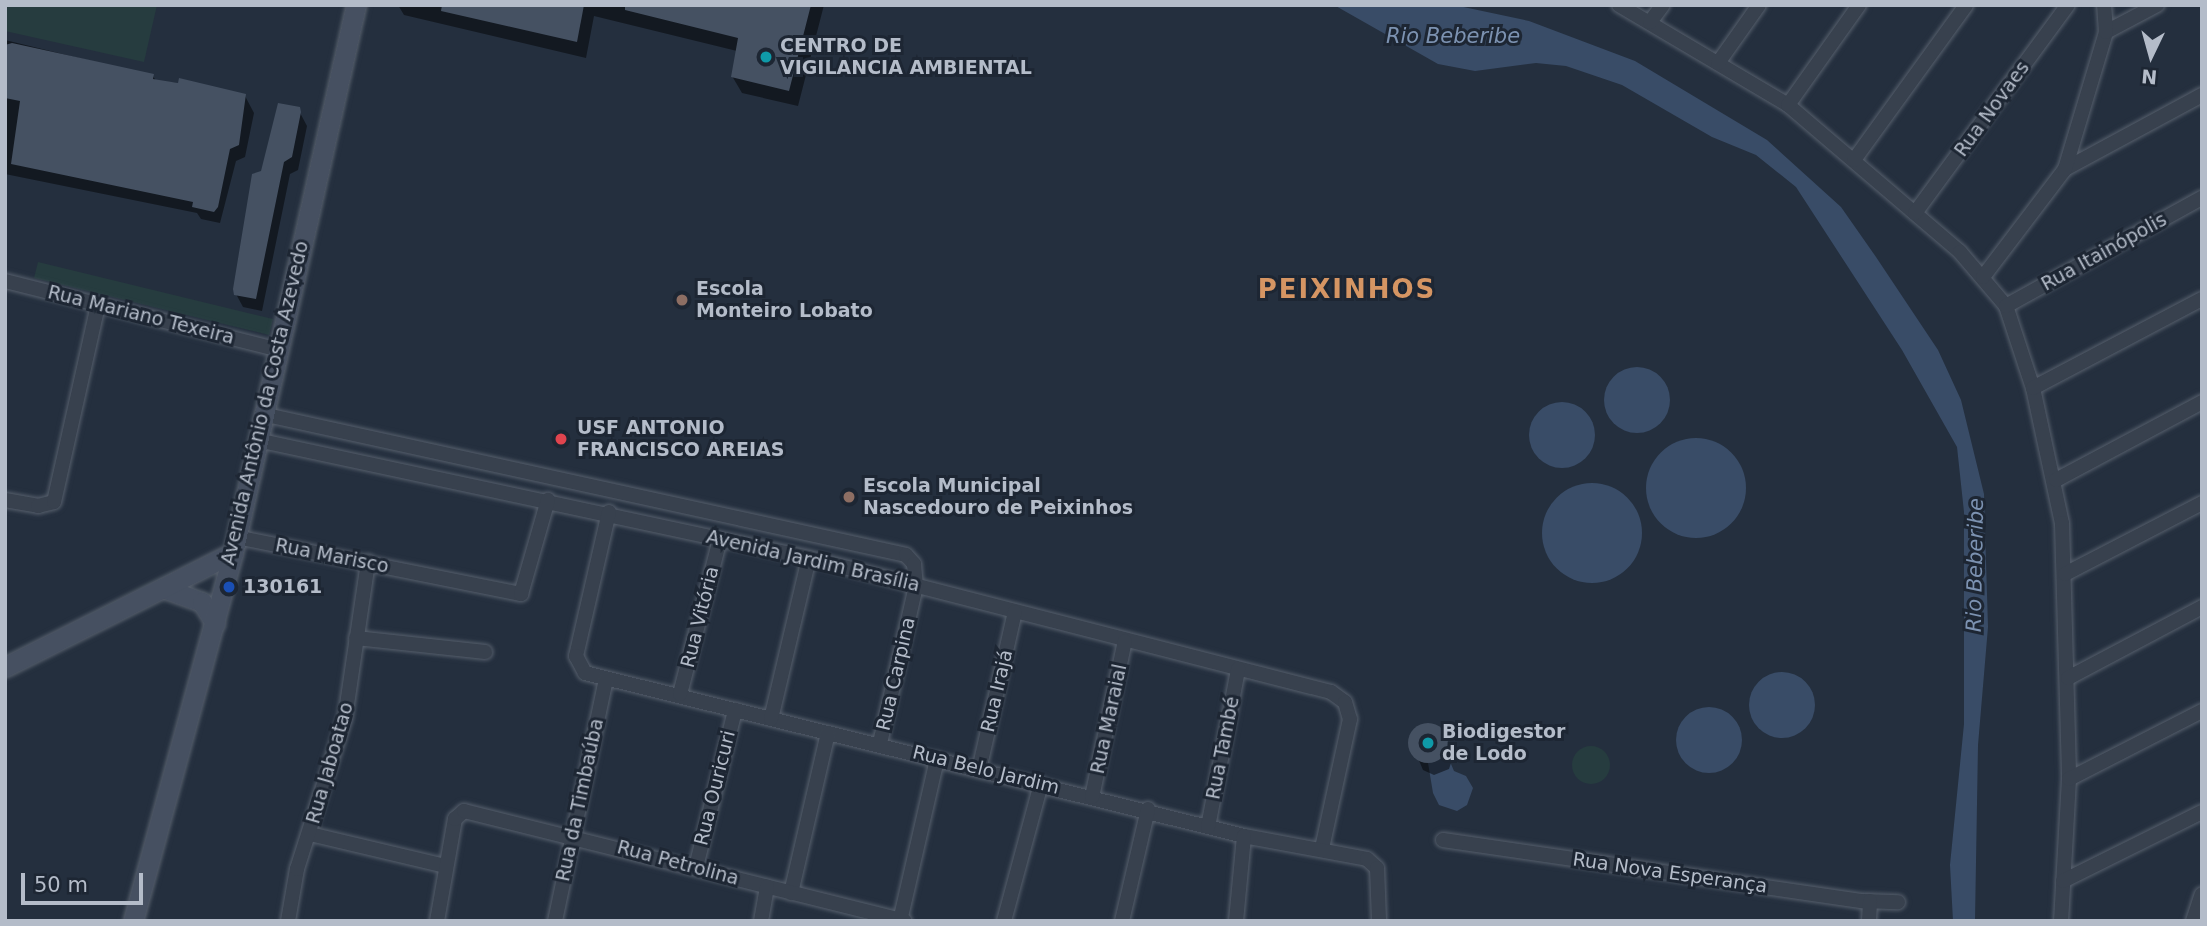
<!DOCTYPE html>
<html>
<head>
<meta charset="utf-8">
<style>
  body { margin:0 }
  #map { position:relative; width:2207px; height:926px; overflow:hidden; background:#242f3e; font-family:"DejaVu Sans",sans-serif }
  div>[style] { position:absolute }
  .green>* { inset:0; background:#263c3f }
  .round { border-radius:50% }
  .water>* { inset:0; background:#394c67 }
  .shadow>* { inset:0; background:#0007 }
  .building>* { inset:0; background:#455162 }
  .roads { filter:drop-shadow(0 0 2px #565f6c) drop-shadow(0 0 2px #565f6c) }
  .minor>* { height:14px; margin:-7px; padding:0 7px; transform-origin:7px; border-radius:7px; background:#38414e }
  .secondary>* { height:19px; margin:-9.5px; padding:0 9.5px; transform-origin:9.5px; border-radius:9.5px; background:#465061 }
  .dots>* { width:19px; height:19px; translate:-50% -50%; box-sizing:border-box; border:4px solid #1d2633; border-radius:50% }
  span { translate:-50% -50%; white-space:nowrap; text-align:center; line-height:1.15; -webkit-text-stroke:6px #1d2633; paint-order:stroke }
  .poi-label { font-size:19px; color:#b4bcc9; font-weight:700 }
  .left { translate:0 -50%; text-align:left }
  .street-label { font-size:19px; color:#b4bcc9 }
  .water-label { font-size:21px; color:#7c92b1; font-style:italic }
  .district-label { font-size:26px; color:#d59563; font-weight:700; letter-spacing:2px }
  .frame { position:absolute; inset:0; border:7px solid #b4bcc9; pointer-events:none }
  .north { position:absolute; left:2116px; top:21px; width:70px; height:70px; -webkit-text-stroke:5px #1d2633; paint-order:stroke; rotate:185deg; font-size:19px; font-weight:700; line-height:28px; text-align:center; color:#b4bcc9 }
  .north::after { content:''; display:block; margin:auto; width:24px; height:32px; background:#b4bcc9; clip-path:polygon(50% 0,100% 100%,50% 72%,0 100%) }
  .scale { position:absolute; left:21px; top:873px; width:122px; height:32px; box-sizing:border-box; border:4px solid #b4bcc9; border-top:0; padding-left:9px; font-size:21px; line-height:24px; white-space:nowrap; color:#b4bcc9; -webkit-text-stroke:5px #1d2633; paint-order:stroke }
</style>
</head>
<body>
<div id="map">
  <div class="green">
    <i style="clip-path:polygon(5px 5px,157px 5px,144px 62px,5px 31px)"></i>
    <i style="clip-path:polygon(38px 262px,273px 319px,269px 335px,34px 278px)"></i>
    <i class="round" style="left:1572px;top:746px;width:38px;height:38px"></i>
  </div>
  <div class="water">
    <i style="clip-path:polygon(1334px 5px,1454px 5px,1529px 21px,1635px 61px,1767px 140px,1841px 207px,1876px 257px,1938px 350px,1961px 400px,1984px 494px,1988px 627px,1978px 745px,1975px 921px,1953px 921px,1950px 865px,1964px 724px,1964px 512px,1957px 447px,1902px 350px,1796px 187px,1756px 155px,1712px 137px,1622px 85px,1566px 66px,1536px 63px,1475px 71px,1438px 64px)"></i>
    <i class="round" style="left:1604px;top:367px;width:66px;height:66px"></i>
    <i class="round" style="left:1529px;top:402px;width:66px;height:66px"></i>
    <i class="round" style="left:1646px;top:438px;width:100px;height:100px"></i>
    <i class="round" style="left:1542px;top:483px;width:100px;height:100px"></i>
    <i class="round" style="left:1749px;top:672px;width:66px;height:66px"></i>
    <i class="round" style="left:1676px;top:707px;width:66px;height:66px"></i>
    <i style="clip-path:polygon(1446px 752px,1454px 771px,1466px 776px,1473px 788px,1467px 805px,1457px 811px,1439px 805px,1433px 793px,1428px 763px)"></i>
  </div>
  <div class="shadow">
    <i style="clip-path:polygon(398px 5px,824px 5px,798px 106px,742px 93px,732px 76px,737px 51px,594px 16px,586px 58px,404px 15px)"></i>
    <i style="clip-path:polygon(5px 40px,153px 76px,156px 81px,200px 85px,245px 96px,254px 113px,245px 157px,236px 161px,220px 223px,201px 219px,197px 213px,5px 174px)"></i>
    <i style="clip-path:polygon(298px 109px,307px 126px,298px 170px,290px 174px,262px 311px,243px 307px,236px 294px,262px 172px)"></i>
    <i style="clip-path:polygon(1429px 725px,1441px 730px,1454px 754px,1449px 769px,1434px 775px,1423px 770px,1410px 739px,1417px 728px)"></i>
  </div>
  <div class="building">
    <i style="clip-path:polygon(442px 5px,584px 5px,577px 42px,441px 11px)"></i>
    <i style="clip-path:polygon(625px 5px,811px 5px,789px 91px,731px 77px,738px 38px,625px 10px)"></i>
    <i style="clip-path:polygon(12px 43px,154px 74px,153px 79px,178px 83px,179px 78px,246px 94px,239px 145px,230px 149px,218px 207px,214px 212px,192px 207px,193px 202px,11px 164px,20px 101px,5px 98px,5px 45px)"></i>
    <i style="clip-path:polygon(278px 103px,300px 107px,301px 112px,292px 157px,284px 162px,256px 299px,234px 295px,233px 289px,252px 174px,261px 171px)"></i>
    <i class="round" style="left:1408px;top:723px;width:40px;height:40px"></i>
  </div>
  <div class="roads">
    <div class="minor">
      <i style="left:1619px;top:5px;width:196px;rotate:30.6deg"></i>
      <i style="left:1788px;top:105px;width:226px;rotate:40.5deg"></i>
      <i style="left:1960px;top:252px;width:71px;rotate:49.6deg"></i>
      <i style="left:2006px;top:306px;width:86px;rotate:71.8deg"></i>
      <i style="left:2033px;top:388px;width:138px;rotate:77.9deg"></i>
      <i style="left:2062px;top:523px;width:256px;rotate:88.4deg"></i>
      <i style="left:2069px;top:779px;width:142px;rotate:93.2deg"></i>
      <i style="left:1650px;top:22px;width:21px;rotate:-53deg"></i>
      <i style="left:2106px;top:32px;width:58px;rotate:-27.9deg"></i>
      <i style="left:1718px;top:63px;width:71px;rotate:-54.7deg"></i>
      <i style="left:1788px;top:105px;width:123px;rotate:-54.6deg"></i>
      <i style="left:1854px;top:160px;width:191px;rotate:-54.1deg"></i>
      <i style="left:2065px;top:169px;width:156px;rotate:-28.4deg"></i>
      <i style="left:1915px;top:213px;width:258px;rotate:-53.7deg"></i>
      <i style="left:1983px;top:277px;width:136px;rotate:-52.8deg"></i>
      <i style="left:2065px;top:169px;width:143px;rotate:-73.3deg"></i>
      <i style="left:2106px;top:32px;width:27px;rotate:-94deg"></i>
      <i style="left:5px;top:281px;width:279px;rotate:14.1deg"></i>
      <i style="left:2006px;top:306px;width:224px;rotate:-28.9deg"></i>
      <i style="left:2033px;top:388px;width:191px;rotate:-27.8deg"></i>
      <i style="left:262px;top:414px;width:659px;rotate:12.35deg"></i>
      <i style="left:906px;top:555px;width:12px;rotate:48deg"></i>
      <i style="left:914px;top:564px;width:22px;rotate:85deg"></i>
      <i style="left:916px;top:586px;width:161px;rotate:102.9deg"></i>
      <i style="left:257px;top:440px;width:564px;rotate:12.07deg"></i>
      <i style="left:809px;top:558px;width:539px;rotate:14.4deg"></i>
      <i style="left:1331px;top:692px;width:17px;rotate:36deg"></i>
      <i style="left:1345px;top:702px;width:18px;rotate:74deg"></i>
      <i style="left:1350px;top:719px;width:133px;rotate:102.2deg"></i>
      <i style="left:2056px;top:480px;width:166px;rotate:-28.1deg"></i>
      <i style="left:5px;top:500px;width:34px;rotate:10deg"></i>
      <i style="left:38px;top:506px;width:16px;rotate:-14deg"></i>
      <i style="left:54px;top:502px;width:202px;rotate:-77.4deg"></i>
      <i style="left:609px;top:512px;width:148px;rotate:102.9deg"></i>
      <i style="left:576px;top:656px;width:19px;rotate:62deg"></i>
      <i style="left:585px;top:673px;width:679px;rotate:13.89deg"></i>
      <i style="left:1244px;top:836px;width:125px;rotate:10.6deg"></i>
      <i style="left:1367px;top:859px;width:13px;rotate:42deg"></i>
      <i style="left:1377px;top:868px;width:53px;rotate:87.8deg"></i>
      <i style="left:236px;top:537px;width:291px;rotate:11.3deg"></i>
      <i style="left:521px;top:594px;width:98px;rotate:-74deg"></i>
      <i style="left:2065px;top:574px;width:154px;rotate:-27.4deg"></i>
      <i style="left:356px;top:638px;width:130px;rotate:6.2deg"></i>
      <i style="left:2068px;top:678px;width:152px;rotate:-27.9deg"></i>
      <i style="left:680px;top:694px;width:160px;rotate:-75.5deg"></i>
      <i style="left:771px;top:719px;width:165px;rotate:-76.7deg"></i>
      <i style="left:979px;top:770px;width:162px;rotate:-77.2deg"></i>
      <i style="left:2069px;top:779px;width:149px;rotate:-27.1deg"></i>
      <i style="left:1092px;top:797px;width:159px;rotate:-78.1deg"></i>
      <i style="left:1208px;top:827px;width:161px;rotate:-79.2deg"></i>
      <i style="left:310px;top:834px;width:139px;rotate:13.3deg"></i>
      <i style="left:1443px;top:840px;width:424px;rotate:8.3deg"></i>
      <i style="left:1863px;top:901px;width:35px;rotate:2deg"></i>
      <i style="left:696px;top:867px;width:162px;rotate:-76deg"></i>
      <i style="left:2063px;top:881px;width:155px;rotate:-26.4deg"></i>
      <i style="left:791px;top:893px;width:164px;rotate:-77deg"></i>
      <i style="left:288px;top:921px;width:53px;rotate:-80.2deg"></i>
      <i style="left:297px;top:869px;width:158px;rotate:-72.4deg"></i>
      <i style="left:345px;top:718px;width:158px;rotate:-81.6deg"></i>
      <i style="left:437px;top:921px;width:104px;rotate:-80deg"></i>
      <i style="left:455px;top:819px;width:12px;rotate:-42deg"></i>
      <i style="left:464px;top:811px;width:454px;rotate:14deg"></i>
      <i style="left:555px;top:921px;width:247px;rotate:-78.1deg"></i>
      <i style="left:761px;top:921px;width:35px;rotate:-80deg"></i>
      <i style="left:900px;top:921px;width:166px;rotate:-77.1deg"></i>
      <i style="left:1004px;top:921px;width:142px;rotate:-74.9deg"></i>
      <i style="left:1122px;top:921px;width:115px;rotate:-76.9deg"></i>
      <i style="left:1236px;top:921px;width:85px;rotate:-84.6deg"></i>
      <i style="left:1869px;top:921px;width:20px;rotate:-87deg"></i>
      <i style="left:2193px;top:921px;width:28px;rotate:-72deg"></i>
    </div>
    <div class="secondary">
      <i style="left:163px;top:588px;width:41px;rotate:19.7deg"></i>
      <i style="left:202px;top:602px;width:25px;rotate:58deg"></i>
      <i style="left:5px;top:667px;width:255px;rotate:-26.6deg"></i>
      <i style="left:133px;top:921px;width:381px;rotate:-74.8deg"></i>
      <i style="left:233px;top:553px;width:562px;rotate:-77.35deg"></i>
    </div>
  </div>
  <div class="dots">
    <i style="left:766px;top:57px;background:#0f9aa8"></i>
    <i style="left:682px;top:300px;background:#8d6e63"></i>
    <i style="left:561px;top:439px;background:#e0444e"></i>
    <i style="left:849px;top:497px;background:#8d6e63"></i>
    <i style="left:229px;top:587px;background:#1a4fb4"></i>
    <i style="left:1428px;top:743px;background:#0f9aa8"></i>
  </div>
  <div class="poi-label">
    <span class="left" style="left:780px;top:57px">CENTRO DE<br>VIGILANCIA AMBIENTAL</span>
    <span class="left" style="left:696px;top:300px">Escola<br>Monteiro Lobato</span>
    <span class="left" style="left:577px;top:439px">USF ANTONIO<br>FRANCISCO AREIAS</span>
    <span class="left" style="left:863px;top:497px">Escola Municipal<br>Nascedouro de Peixinhos</span>
    <span class="left" style="left:243px;top:587px">130161</span>
    <span class="left" style="left:1442px;top:743px">Biodigestor<br>de Lodo</span>
  </div>
  <div class="street-label">
    <span style="left:1992px;top:109px;rotate:-54deg">Rua Novaes</span>
    <span style="left:2104px;top:252px;rotate:-29deg">Rua Itainópolis</span>
    <span style="left:141px;top:315px;rotate:14deg">Rua Mariano Texeira</span>
    <span style="left:265px;top:403px;rotate:-77deg">Avenida Antônio da Costa Azevedo</span>
    <span style="left:332px;top:556px;rotate:11deg">Rua Marisco</span>
    <span style="left:813px;top:561px;rotate:13deg">Avenida Jardim Brasília</span>
    <span style="left:700px;top:617px;rotate:-76deg">Rua Vitória</span>
    <span style="left:896px;top:674px;rotate:-77deg">Rua Carpina</span>
    <span style="left:997px;top:691px;rotate:-77deg">Rua Irajá</span>
    <span style="left:1109px;top:719px;rotate:-78deg">Rua Maraial</span>
    <span style="left:1223px;top:748px;rotate:-79deg">Rua També</span>
    <span style="left:330px;top:763px;rotate:-74deg">Rua Jaboatao</span>
    <span style="left:986px;top:770px;rotate:14deg">Rua Belo Jardim</span>
    <span style="left:715px;top:788px;rotate:-76deg">Rua Ouricuri</span>
    <span style="left:580px;top:800px;rotate:-78deg">Rua da Timbaúba</span>
    <span style="left:678px;top:863px;rotate:15deg">Rua Petrolina</span>
    <span style="left:1670px;top:873px;rotate:8deg">Rua Nova Esperança</span>
  </div>
  <div class="water-label">
    <span style="left:1453px;top:36px">Rio Beberibe</span>
    <span style="left:1975px;top:565px;rotate:-89deg">Rio Beberibe</span>
  </div>
  <div class="district-label">
    <span style="left:1347px;top:290px">PEIXINHOS</span>
  </div>
  <div class="frame"></div>
  <div class="north">N</div>
  <div class="scale">50 m</div>
</div>
</body>
</html>
